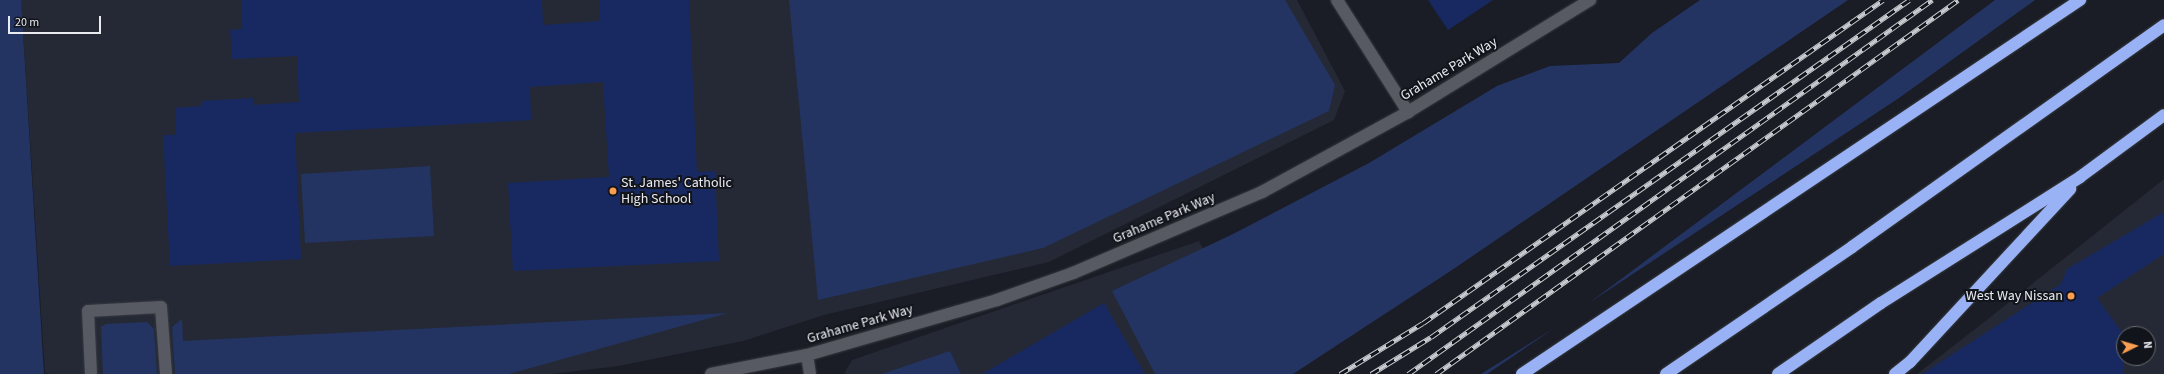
<!DOCTYPE html>
<html>
<head>
<meta charset="utf-8">
<style>
  body { margin:0 }
  #map { position:relative; width:2164px; height:374px; overflow:hidden; background:#1a1d25; font-family:"Source Sans 3",sans-serif }
  div>[style] { position:absolute }
  .built>* { inset:0; background:#242935 }
  .green>* { inset:0; background:#243462 }
  .building>* { inset:0; background:#182962 }
  .roads { filter:drop-shadow(0 0 1px #383a40) drop-shadow(0 0 1px #383a40) }
  .minor>* { height:12px; margin:-6px; padding:0 6px; transform-origin:6px; border-radius:6px; background:#575a63 }
  .highway>* { height:12px; margin:-6px; padding:0 6px; transform-origin:6px; border-radius:6px; background:#98b2f5 }
  .rail>* { height:4.5px; margin-top:-2.25px; transform-origin:0; background:repeating-linear-gradient(90deg,#12141b 0 9px,#c9cbd0 0 18px); box-sizing:border-box; border-block:1px solid #c9cbd0 }
  .dots>* { width:11px; height:11px; translate:-50% -50%; box-sizing:border-box; border:2px solid #12141b; border-radius:50% }
  span { translate:-50% -50%; white-space:nowrap; text-align:center; line-height:1.15; -webkit-text-stroke:4px #12141b; paint-order:stroke }
  .street-label { font-size:14px; color:#e9ebf0 }
  .poi-label { font-size:14px; color:#e9ebf0 }
  .left { translate:0 -50%; text-align:left }
  .right { translate:-100% -50%; text-align:right }
  .north { position:absolute; left:2116px; top:326px; width:40px; height:40px; box-sizing:border-box; background:#12141b; border:1px solid #686a70; border-radius:50%; rotate:85deg; font-size:11px; font-weight:700; line-height:16px; text-align:center; color:#e9ebf0 }
  .north::after { content:''; display:block; margin:auto; width:14px; height:18px; background:#fb9e51; clip-path:polygon(50% 0,100% 100%,50% 72%,0 100%) }
  .scale { position:absolute; left:8px; top:16px; width:93px; height:18px; box-sizing:border-box; border:2px solid #e9ebf0; border-top:0; padding-left:5px; font-size:12px; line-height:14px; white-space:nowrap; color:#e9ebf0; -webkit-text-stroke:3px #12141b; paint-order:stroke }
</style>
</head>
<body>
<div id="map">
  <div class="built">
    <i style="clip-path:polygon(21px 0,1297px 0,1345px 91px,1334px 120px,1049px 262px,824px 315px,743px 341px,618px 366px,552px 374px,51px 374px,45px 373px)"></i>
    <i style="clip-path:polygon(evenodd,2164px 179px,2164px 374px,1917px 374px,1988px 319px,2164px 179px,2124px 334px,2148px 334px,2148px 358px,2124px 358px,2124px 334px)"></i>
    <i style="clip-path:polygon(1199px 241px,1247px 343px,1192px 374px,844px 374px,852px 360px)"></i>
  </div>
  <div class="green">
    <i style="clip-path:polygon(0 0,21px 0,44px 374px,0 374px)"></i>
    <i style="clip-path:polygon(789px 0,1285px 0,1335px 85px,1329px 111px,1043px 248px,818px 300px)"></i>
    <i style="clip-path:polygon(1700px 0,1848px 0,1452px 270px,1293px 374px,1155px 374px,1112px 291px,1233px 234px,1369px 163px,1497px 86px,1550px 66px,1619px 63px,1652px 33px)"></i>
    <i style="clip-path:polygon(1995px 0,2035px 0,1899px 98px,1589px 303px)"></i>
    <i style="clip-path:polygon(430px 166px,434px 236px,305px 243px,301px 174px)"></i>
    <i style="clip-path:polygon(728px 313px,509px 374px,175px 374px,172px 327px,182px 319px,183px 341px)"></i>
    <i style="clip-path:polygon(147px 322px,154px 329px,157px 374px,103px 374px,101px 327px,106px 324px)"></i>
    <i style="clip-path:polygon(1556px 327px,1487px 374px,1481px 374px)"></i>
    <i style="clip-path:polygon(950px 351px,961px 374px,882px 374px)"></i>
  </div>
  <div class="building">
    <i style="clip-path:polygon(241px 0,542px 0,543px 25px,600px 21px,599px 0,689px 0,697px 172px,715px 171px,719px 261px,513px 271px,508px 183px,609px 177px,603px 82px,530px 87px,531px 120px,295px 133px,301px 259px,170px 266px,163px 135px,176px 135px,175px 108px,201px 106px,201px 101px,253px 98px,254px 105px,299px 102px,297px 56px,232px 59px,230px 30px,242px 29px)"></i>
    <i style="clip-path:polygon(1428px 0,1493px 0,1448px 30px)"></i>
    <i style="clip-path:polygon(2164px 212px,2164px 254px,2097px 298px,2124px 335px,2124px 374px,1922px 374px,2061px 284px,2067px 269px)"></i>
    <i style="clip-path:polygon(1104px 303px,1145px 374px,982px 374px)"></i>
  </div>
  <div class="roads">
    <div class="minor">
      <i style="left:1337px;top:0;width:133px;rotate:57.6deg"></i>
      <i style="left:807px;top:355px;width:19px;rotate:81deg"></i>
      <i style="left:91px;top:374px;width:63px;rotate:-92.7deg"></i>
      <i style="left:88px;top:311px;width:73px;rotate:-3.1deg"></i>
      <i style="left:161px;top:307px;width:67px;rotate:85.7deg"></i>
      <i style="left:711px;top:374px;width:98px;rotate:-11.2deg"></i>
      <i style="left:807px;top:355px;width:198px;rotate:-16.1deg"></i>
      <i style="left:997px;top:300px;width:81px;rotate:-19.6deg"></i>
      <i style="left:1073px;top:273px;width:206px;rotate:-23.2deg"></i>
      <i style="left:1262px;top:192px;width:166px;rotate:-28.7deg"></i>
      <i style="left:1408px;top:112px;width:214px;rotate:-31.6deg"></i>
    </div>
    <div class="highway">
      <i style="left:1522px;top:374px;width:672px;rotate:-33.83deg"></i>
      <i style="left:1666px;top:374px;width:225px;rotate:-34.3deg"></i>
      <i style="left:1852px;top:247px;width:383px;rotate:-35.4deg"></i>
      <i style="left:1778px;top:374px;width:125px;rotate:-34.6deg"></i>
      <i style="left:1881px;top:303px;width:236px;rotate:-32.3deg"></i>
      <i style="left:2080px;top:177px;width:104px;rotate:-36.4deg"></i>
      <i style="left:1895px;top:374px;width:19px;rotate:-39deg"></i>
      <i style="left:1910px;top:362px;width:236px;rotate:-47.2deg"></i>
    </div>
  </div>
  <div class="rail">
    <i style="left:1340px;top:374px;width:97px;rotate:-31.6deg"></i>
    <i style="left:1423px;top:323px;width:562px;rotate:-35.08deg"></i>
    <i style="left:1371px;top:374px;width:70px;rotate:-31.7deg"></i>
    <i style="left:1431px;top:337px;width:585px;rotate:-35.18deg"></i>
    <i style="left:1408px;top:374px;width:644px;rotate:-35.52deg"></i>
    <i style="left:1436px;top:374px;width:642px;rotate:-35.62deg"></i>
  </div>
  <div class="dots">
    <i style="left:613px;top:191px;background:#fb9e51"></i>
    <i style="left:2071px;top:296px;background:#fb9e51"></i>
  </div>
  <div class="street-label">
    <span style="left:1449px;top:69px;rotate:-31deg">Grahame Park Way</span>
    <span style="left:1164px;top:218px;rotate:-23deg">Grahame Park Way</span>
    <span style="left:860px;top:324px;rotate:-16deg">Grahame Park Way</span>
  </div>
  <div class="poi-label">
    <span class="left" style="left:621px;top:191px">St. James' Catholic<br>High School</span>
    <span class="right" style="left:2063px;top:296px">West Way Nissan</span>
  </div>
  <div class="north">N</div>
  <div class="scale">20 m</div>
</div>
</body>
</html>
